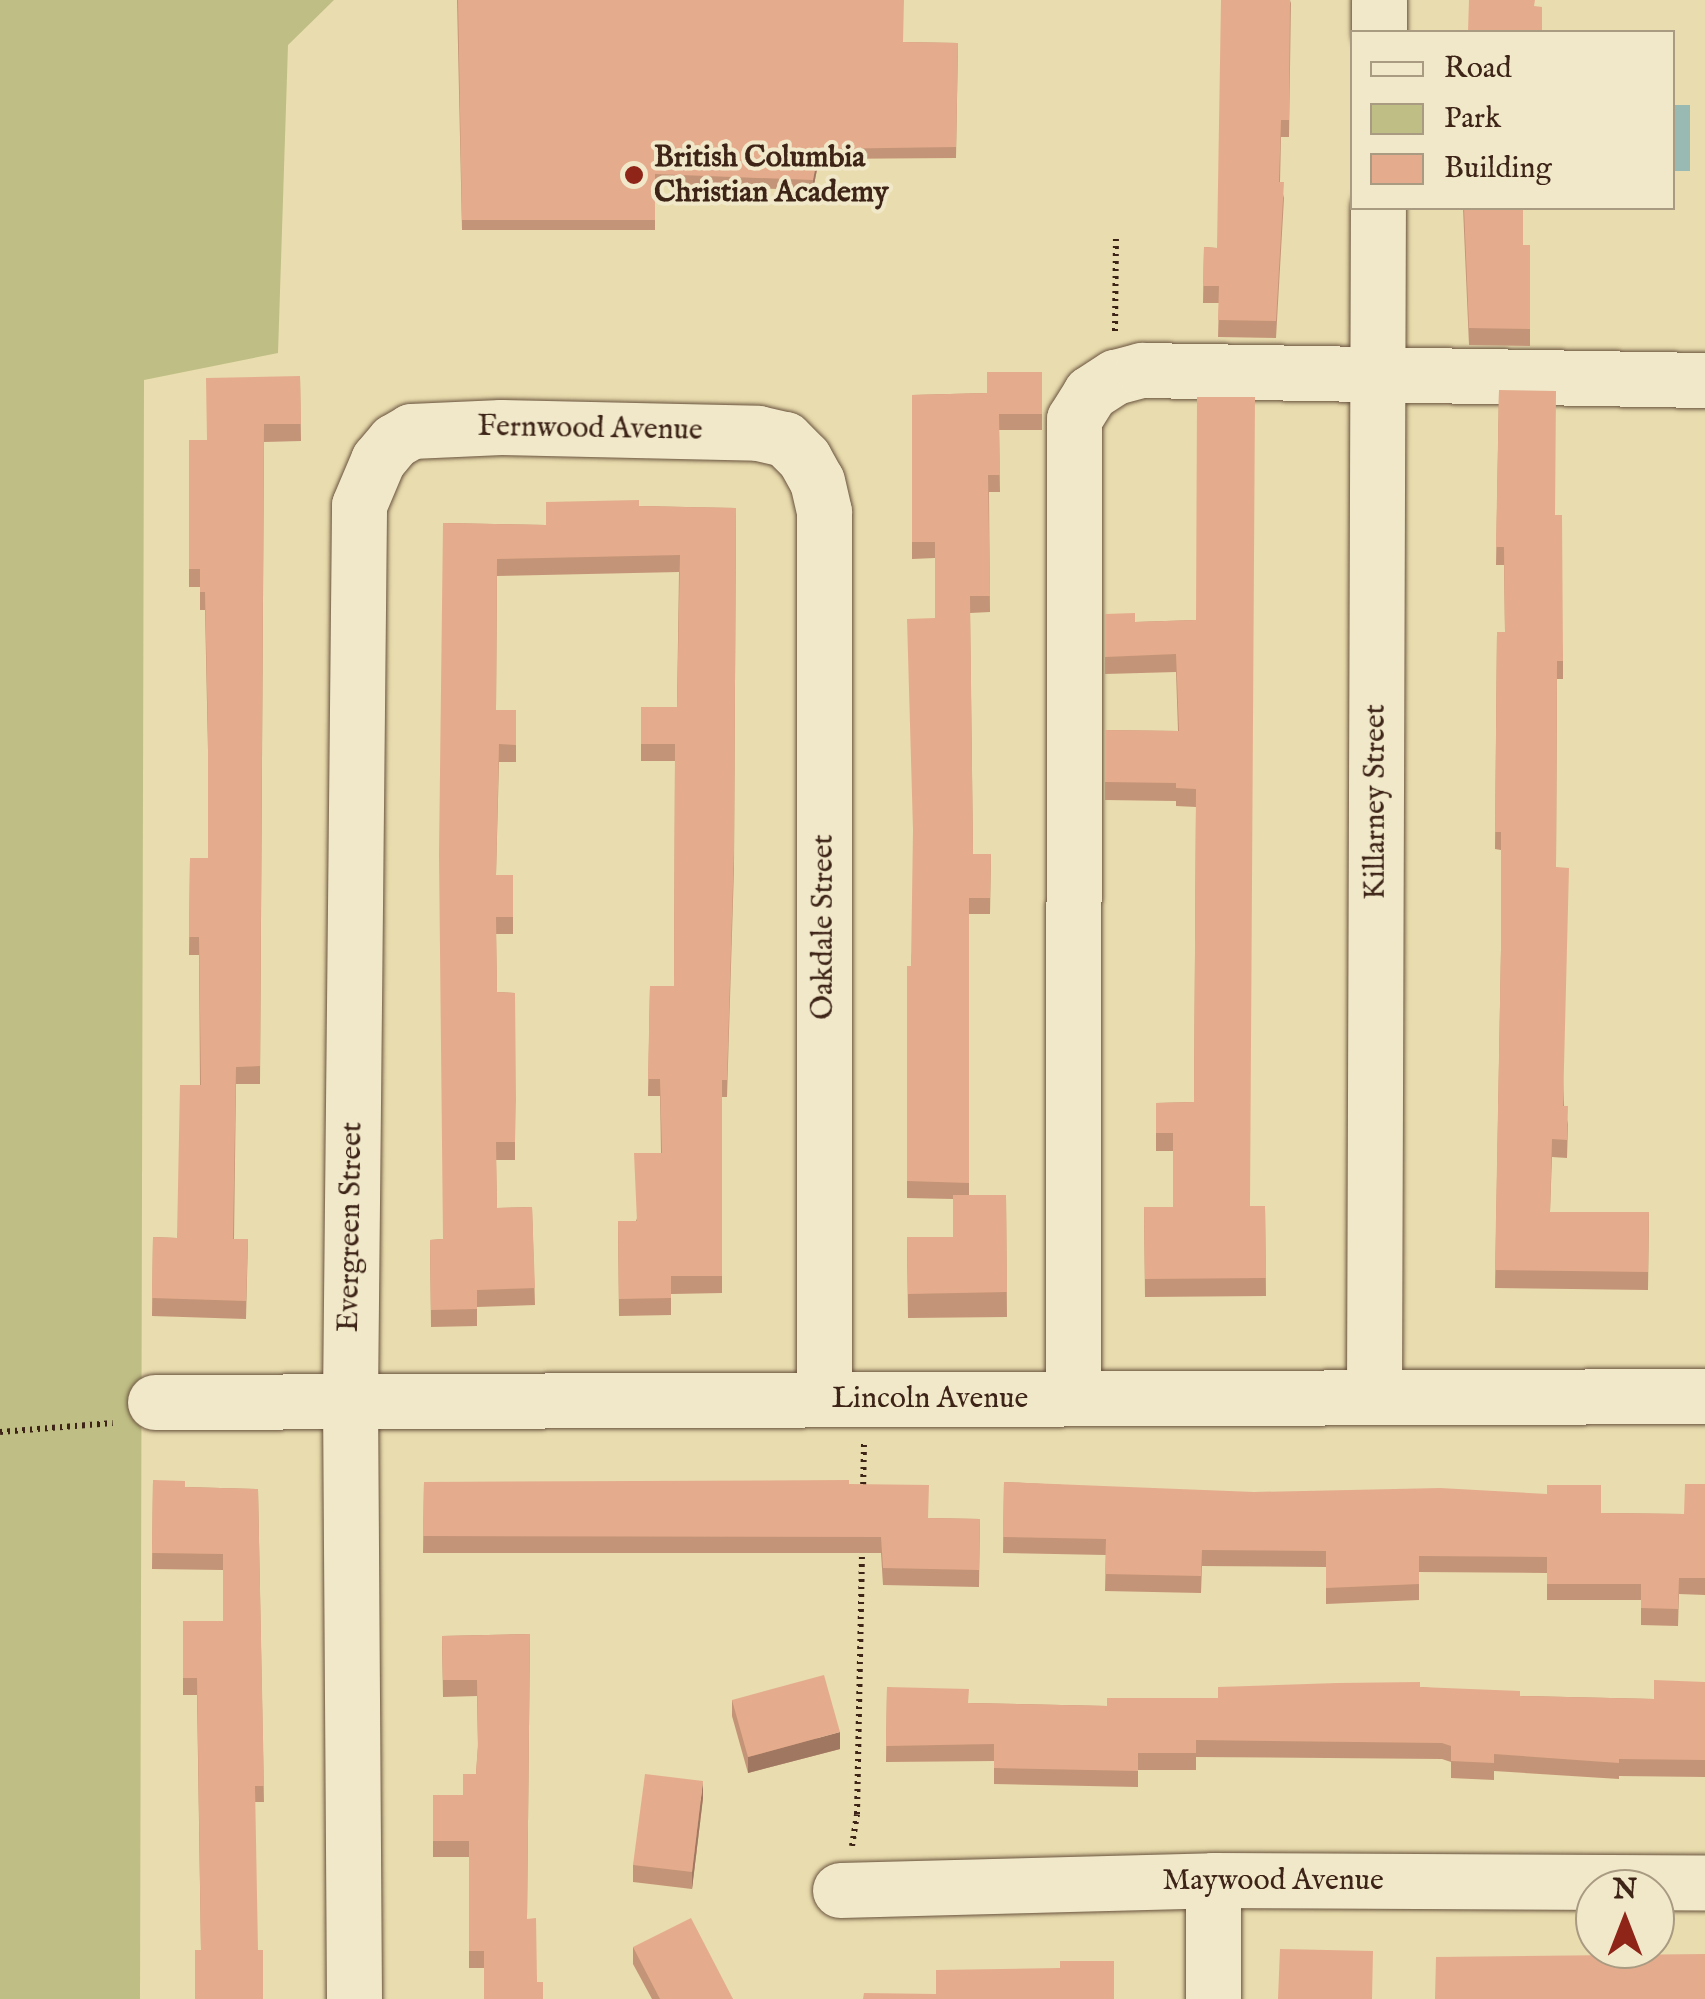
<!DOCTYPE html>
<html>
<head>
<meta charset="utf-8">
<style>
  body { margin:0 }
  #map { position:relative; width:1705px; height:1999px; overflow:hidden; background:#e9dcae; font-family:"IM FELL English",serif }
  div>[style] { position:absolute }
  .green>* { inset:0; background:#bfbe85 }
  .water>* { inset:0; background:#99bab3 }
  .path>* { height:6px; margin-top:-3px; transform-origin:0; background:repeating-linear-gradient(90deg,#3d2417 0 2.5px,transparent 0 7.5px) }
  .roads { filter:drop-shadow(0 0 2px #68523d) drop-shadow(0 0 2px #68523d) }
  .minor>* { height:55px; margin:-27.5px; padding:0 27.5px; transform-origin:27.5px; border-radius:27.5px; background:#f1e8ca }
  .wall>* { inset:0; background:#c49478 }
  .shaded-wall>* { inset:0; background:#a07862 }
  .building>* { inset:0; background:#e4ac8c }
  .dots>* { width:28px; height:28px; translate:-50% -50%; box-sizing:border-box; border:5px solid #f1e8ca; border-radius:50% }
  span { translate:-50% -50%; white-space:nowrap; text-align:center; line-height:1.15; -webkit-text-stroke:8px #f1e8ca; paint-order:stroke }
  .poi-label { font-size:30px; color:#3d2417; font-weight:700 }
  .left { translate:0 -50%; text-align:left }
  .street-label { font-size:30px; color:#3d2417 }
  .legend { position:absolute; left:1350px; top:30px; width:325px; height:180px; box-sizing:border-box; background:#f1e8ca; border:2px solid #a99a82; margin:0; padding:12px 18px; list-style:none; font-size:30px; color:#3d2417 }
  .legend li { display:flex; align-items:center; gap:20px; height:50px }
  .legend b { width:50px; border:2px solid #a99a82 }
  .north { position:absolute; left:1575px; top:1869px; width:100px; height:100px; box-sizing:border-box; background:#f1e8ca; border:2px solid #a99a82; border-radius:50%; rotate:0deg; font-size:28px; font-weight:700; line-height:40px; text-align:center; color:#3d2417 }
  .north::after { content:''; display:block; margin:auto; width:35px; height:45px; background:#8f2418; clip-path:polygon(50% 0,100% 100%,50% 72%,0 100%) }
</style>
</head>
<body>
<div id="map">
  <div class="green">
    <i style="clip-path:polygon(0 0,334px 0,288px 45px,278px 353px,144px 380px,140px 1999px,0 1999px)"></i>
  </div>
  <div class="water">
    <i style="clip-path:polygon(1672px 105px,1690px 105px,1690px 171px,1673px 171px)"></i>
  </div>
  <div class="path">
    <i style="left:1115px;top:331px;width:92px;rotate:-89.4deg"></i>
    <i style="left:0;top:1432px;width:113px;rotate:-4.6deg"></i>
    <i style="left:863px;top:1492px;width:48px;rotate:-88.8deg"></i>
    <i style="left:852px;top:1846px;width:32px;rotate:-81deg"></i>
    <i style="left:857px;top:1814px;width:265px;rotate:-88.9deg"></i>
  </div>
  <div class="roads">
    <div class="minor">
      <i style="left:1379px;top:32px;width:32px;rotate:-90deg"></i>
      <i style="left:1374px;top:1396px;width:1188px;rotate:-89.81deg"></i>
      <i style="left:1073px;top:1398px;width:979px;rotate:-89.94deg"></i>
      <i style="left:1074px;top:419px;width:31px;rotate:-58deg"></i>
      <i style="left:1090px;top:393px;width:30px;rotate:-33deg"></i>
      <i style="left:1115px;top:377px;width:28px;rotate:-15deg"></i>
      <i style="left:1142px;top:370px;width:563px;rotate:1.02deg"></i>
      <i style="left:155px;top:1402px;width:1550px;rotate:-0.22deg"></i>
      <i style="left:840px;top:1890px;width:373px;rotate:-1.5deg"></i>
      <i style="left:1213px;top:1880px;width:492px;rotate:0.3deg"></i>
      <i style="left:354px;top:1999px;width:599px;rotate:-90.38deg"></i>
      <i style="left:350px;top:1400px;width:895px;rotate:-89.42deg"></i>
      <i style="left:359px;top:505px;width:49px;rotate:-67.1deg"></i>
      <i style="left:378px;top:460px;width:25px;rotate:-50deg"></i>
      <i style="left:394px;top:441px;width:20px;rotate:-30deg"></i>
      <i style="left:411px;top:431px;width:90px;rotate:-2.5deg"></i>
      <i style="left:501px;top:427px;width:257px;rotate:1.3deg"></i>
      <i style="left:758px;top:433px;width:28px;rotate:13deg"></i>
      <i style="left:785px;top:439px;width:27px;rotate:45deg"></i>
      <i style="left:804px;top:458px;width:26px;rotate:61deg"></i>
      <i style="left:817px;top:481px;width:32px;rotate:77deg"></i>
      <i style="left:824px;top:512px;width:887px;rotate:90deg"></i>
      <i style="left:1213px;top:1999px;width:119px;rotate:-90deg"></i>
    </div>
  </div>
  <div class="wall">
    <i style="clip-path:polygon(457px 0,903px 42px,958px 43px,956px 158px,819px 159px,813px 190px,655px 185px,655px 230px,462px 230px)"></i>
    <i style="clip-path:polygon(1291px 0,1289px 137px,1281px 137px,1280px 182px,1284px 198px,1276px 338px,1218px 337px,1219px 303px,1203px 303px,1204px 247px,1217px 248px)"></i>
    <i style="clip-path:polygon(1463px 208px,1523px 245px,1530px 245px,1530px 346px,1469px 345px)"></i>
    <i style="clip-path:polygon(1042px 372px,1042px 430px,999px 430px,1000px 492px,989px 492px,990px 612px,970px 613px,973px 854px,991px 854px,990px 914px,969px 914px,969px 1195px,1006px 1195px,1007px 1317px,908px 1318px,907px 1237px,953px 1237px,953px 1199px,907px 1198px,907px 966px,911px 966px,935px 618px,935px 558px,912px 559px,912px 395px,987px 393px)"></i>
    <i style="clip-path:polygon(300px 376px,301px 441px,264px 442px,260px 1084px,236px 1084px,234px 1239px,248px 1239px,246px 1319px,152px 1316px,153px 1237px,177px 1238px,200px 1085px,199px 955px,189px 955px,190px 858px,208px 858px,208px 751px,205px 610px,200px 610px,200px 587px,189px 587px,189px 440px,207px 440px)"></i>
    <i style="clip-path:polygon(1499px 390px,1555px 515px,1563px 661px,1563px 679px,1557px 679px,1556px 867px,1564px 1106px,1568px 1124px,1567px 1158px,1552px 1157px,1550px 1212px,1649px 1212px,1648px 1290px,1495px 1288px,1501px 949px,1501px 850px,1495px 849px,1497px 632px,1505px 632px,1504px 565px,1496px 565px)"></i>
    <i style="clip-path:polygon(639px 506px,736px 508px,734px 868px,727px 1097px,722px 1097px,722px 1293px,671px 1294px,671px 1315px,619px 1316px,618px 1221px,636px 1221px,661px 1153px,660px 1096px,648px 1096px,650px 986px,674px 986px,675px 761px,641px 761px,641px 707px,677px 707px,679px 572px,497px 576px,496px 710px,516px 710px,516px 762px,499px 762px,496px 875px,513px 875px,513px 934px,496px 934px,497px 992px,515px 993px,515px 1160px,496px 1160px,497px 1208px,532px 1207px,535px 1305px,477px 1307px,477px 1326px,431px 1327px,430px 1240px,443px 1239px,443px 523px,546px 525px)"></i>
    <i style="clip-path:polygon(1105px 614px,1135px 622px,1196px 620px,1250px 1206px,1265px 1206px,1266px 1296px,1145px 1297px,1144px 1207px,1173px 1207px,1173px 1151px,1156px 1151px,1156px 1103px,1194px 1102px,1196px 807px,1176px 806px,1176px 801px,1105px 800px,1105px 730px,1178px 731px,1176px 672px,1105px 674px)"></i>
    <i style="clip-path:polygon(153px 1480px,185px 1487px,258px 1489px,264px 1802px,255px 1802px,201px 1950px,197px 1695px,183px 1695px,183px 1621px,223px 1621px,223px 1570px,152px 1569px)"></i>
    <i style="clip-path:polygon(424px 1482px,849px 1484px,928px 1518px,980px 1519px,979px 1587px,883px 1585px,881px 1553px,423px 1553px)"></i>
    <i style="clip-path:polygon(1004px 1482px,1601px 1513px,1684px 1514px,1705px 1484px,1705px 1595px,1679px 1594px,1678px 1626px,1641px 1625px,1641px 1600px,1547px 1600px,1547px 1573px,1419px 1572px,1419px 1600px,1326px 1604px,1326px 1567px,1202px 1566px,1201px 1593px,1105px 1591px,1106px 1555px,1003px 1553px)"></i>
    <i style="clip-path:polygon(530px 1634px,527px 1919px,537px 1982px,543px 1999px,484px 1968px,469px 1968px,469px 1857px,433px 1857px,433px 1795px,463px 1795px,476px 1774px,478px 1747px,477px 1696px,443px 1697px,442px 1636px)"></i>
    <i style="clip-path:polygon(1705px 1682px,1705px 1777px,1619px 1776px,1619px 1779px,1494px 1771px,1494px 1780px,1451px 1778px,1451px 1762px,1442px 1759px,1196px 1757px,1196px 1770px,1138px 1770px,1138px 1787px,994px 1784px,994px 1761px,886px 1762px,887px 1687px,968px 1703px,1107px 1706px,1420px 1687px,1520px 1696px,1654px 1699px)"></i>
    <i style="clip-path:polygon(732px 1700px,840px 1749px,748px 1773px,732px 1716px)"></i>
    <i style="clip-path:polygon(703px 1798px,692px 1889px,633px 1882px,633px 1865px)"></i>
    <i style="clip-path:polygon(633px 1947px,733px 1999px,652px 1999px,633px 1964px)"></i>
  </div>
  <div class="shaded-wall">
    <i style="clip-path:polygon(819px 149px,819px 159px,813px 190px,813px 180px)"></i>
    <i style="clip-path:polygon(840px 1732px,840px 1749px,748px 1773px,748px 1757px)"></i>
    <i style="clip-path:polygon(703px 1781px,703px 1798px,692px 1889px,692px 1872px)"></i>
  </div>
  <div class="building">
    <i style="clip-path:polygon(458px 0,904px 0,903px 42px,958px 43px,956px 147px,819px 149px,813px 180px,655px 174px,655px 220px,462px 220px)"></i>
    <i style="clip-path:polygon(1221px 0,1290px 0,1289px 120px,1281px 120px,1279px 182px,1284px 182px,1276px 321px,1218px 320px,1219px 286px,1203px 286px,1204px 247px,1217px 248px)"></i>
    <i style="clip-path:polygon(1469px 0,1535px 0,1534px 6px,1542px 7px,1542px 32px,1468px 32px)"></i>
    <i style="clip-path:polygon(1464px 208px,1523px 208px,1523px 245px,1530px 245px,1530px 329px,1469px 328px)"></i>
    <i style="clip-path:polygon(987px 372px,1042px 372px,1042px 414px,999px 414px,1000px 475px,988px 475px,990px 596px,970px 596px,973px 854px,991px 854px,990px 898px,969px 898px,969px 1183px,907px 1181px,907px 966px,911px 966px,913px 830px,907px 619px,935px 618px,935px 542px,912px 542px,912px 395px,987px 393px)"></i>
    <i style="clip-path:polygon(300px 376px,301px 424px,264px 424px,260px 1066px,236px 1067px,233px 1239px,248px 1239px,246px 1301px,152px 1298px,153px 1237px,177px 1238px,180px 1085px,201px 1085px,199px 937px,189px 937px,190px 858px,208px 858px,208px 734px,205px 592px,200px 592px,200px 569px,189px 569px,189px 440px,207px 440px,206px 378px)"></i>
    <i style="clip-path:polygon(1499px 390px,1556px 391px,1555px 515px,1562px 515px,1563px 661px,1557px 661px,1556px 867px,1569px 868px,1563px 1106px,1568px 1106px,1567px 1140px,1552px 1139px,1550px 1212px,1649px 1212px,1648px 1272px,1495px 1270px,1501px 949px,1501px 832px,1495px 832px,1497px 632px,1505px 632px,1504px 547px,1496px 547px)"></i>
    <i style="clip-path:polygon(1197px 397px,1255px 397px,1250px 1206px,1265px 1206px,1266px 1278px,1145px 1279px,1144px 1207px,1173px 1207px,1173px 1133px,1156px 1133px,1156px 1103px,1194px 1102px,1196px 789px,1176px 788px,1176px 783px,1105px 782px,1105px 730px,1179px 731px,1176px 654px,1105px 657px,1105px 614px,1135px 613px,1135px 622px,1196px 620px)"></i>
    <i style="clip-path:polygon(639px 500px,639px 506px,736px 508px,734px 851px,727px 1080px,722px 1080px,722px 1276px,671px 1276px,671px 1298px,619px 1299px,618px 1221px,637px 1221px,634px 1153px,662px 1153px,660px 1079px,648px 1079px,650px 986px,674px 986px,675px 744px,641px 744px,641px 707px,677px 707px,680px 555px,497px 559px,496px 710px,516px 710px,516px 745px,499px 744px,496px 875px,513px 875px,513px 917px,496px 917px,497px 992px,515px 993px,516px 1100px,515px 1142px,496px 1142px,497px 1208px,532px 1207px,535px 1288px,477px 1290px,477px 1309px,431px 1310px,430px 1240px,443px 1239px,439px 855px,443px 523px,546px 525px,546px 502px)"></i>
    <i style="clip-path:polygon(953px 1195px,1006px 1195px,1007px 1292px,908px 1294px,907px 1237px,953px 1237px)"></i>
    <i style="clip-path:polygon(153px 1480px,185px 1481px,185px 1487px,258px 1489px,264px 1786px,255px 1786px,258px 1950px,263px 1950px,263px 1999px,195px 1999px,195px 1950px,201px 1950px,197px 1678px,183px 1678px,183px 1621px,223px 1621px,223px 1554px,152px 1553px)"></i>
    <i style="clip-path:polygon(849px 1480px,849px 1484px,929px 1485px,928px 1518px,980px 1519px,979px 1570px,883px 1568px,881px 1537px,423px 1536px,424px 1482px)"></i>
    <i style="clip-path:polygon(1004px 1482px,1254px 1492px,1440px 1488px,1547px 1494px,1547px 1485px,1601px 1485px,1601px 1513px,1684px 1514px,1685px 1484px,1705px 1484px,1705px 1578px,1679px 1578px,1678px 1609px,1641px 1608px,1641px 1584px,1547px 1584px,1547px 1557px,1419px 1556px,1419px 1584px,1326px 1588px,1326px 1551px,1202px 1550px,1201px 1576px,1105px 1574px,1106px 1539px,1003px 1537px)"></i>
    <i style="clip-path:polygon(530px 1634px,527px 1919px,536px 1918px,537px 1982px,543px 1982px,543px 1999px,484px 1999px,484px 1951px,469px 1951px,469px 1841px,433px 1841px,433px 1795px,463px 1795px,463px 1774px,476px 1774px,478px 1743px,477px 1680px,443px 1680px,442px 1636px)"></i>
    <i style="clip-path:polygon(824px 1675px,840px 1732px,748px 1757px,732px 1700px)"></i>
    <i style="clip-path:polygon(1654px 1680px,1705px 1682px,1705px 1760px,1619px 1759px,1619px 1763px,1494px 1754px,1494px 1763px,1451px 1761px,1451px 1746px,1442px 1743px,1196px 1740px,1196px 1753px,1138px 1753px,1138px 1771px,994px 1768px,994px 1744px,886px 1746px,887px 1687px,969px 1689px,968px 1703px,1107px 1706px,1107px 1698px,1218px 1698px,1218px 1687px,1337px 1683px,1420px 1682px,1420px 1687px,1520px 1691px,1520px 1696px,1654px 1699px)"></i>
    <i style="clip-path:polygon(645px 1774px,703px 1781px,692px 1872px,633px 1865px)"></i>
    <i style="clip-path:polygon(691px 1918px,733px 1999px,660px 1999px,633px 1947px)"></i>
    <i style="clip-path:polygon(1280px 1949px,1373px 1951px,1372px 1999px,1278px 1999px)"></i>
    <i style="clip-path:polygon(1705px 1954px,1705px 1999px,1435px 1999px,1436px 1957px)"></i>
    <i style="clip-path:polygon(1060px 1961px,1114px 1961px,1114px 1999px,863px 1999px,864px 1993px,936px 1994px,936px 1970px,1060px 1968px)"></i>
  </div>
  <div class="dots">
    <i style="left:634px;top:175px;background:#8f2418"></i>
  </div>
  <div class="poi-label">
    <span class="left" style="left:654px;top:175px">British Columbia<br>Christian Academy</span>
  </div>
  <div class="street-label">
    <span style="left:590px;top:429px;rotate:1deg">Fernwood Avenue</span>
    <span style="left:1376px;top:802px;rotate:-90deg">Killarney Street</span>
    <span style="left:824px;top:927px;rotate:-90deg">Oakdale Street</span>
    <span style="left:351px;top:1227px;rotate:-89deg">Evergreen Street</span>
    <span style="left:930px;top:1399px">Lincoln Avenue</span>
    <span style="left:1273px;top:1881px">Maywood Avenue</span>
  </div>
  <ul class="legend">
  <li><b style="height:12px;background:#f1e8ca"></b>Road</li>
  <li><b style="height:28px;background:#bfbe85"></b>Park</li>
  <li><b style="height:28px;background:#e4ac8c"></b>Building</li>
  </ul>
  <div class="north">N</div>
</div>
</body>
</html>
